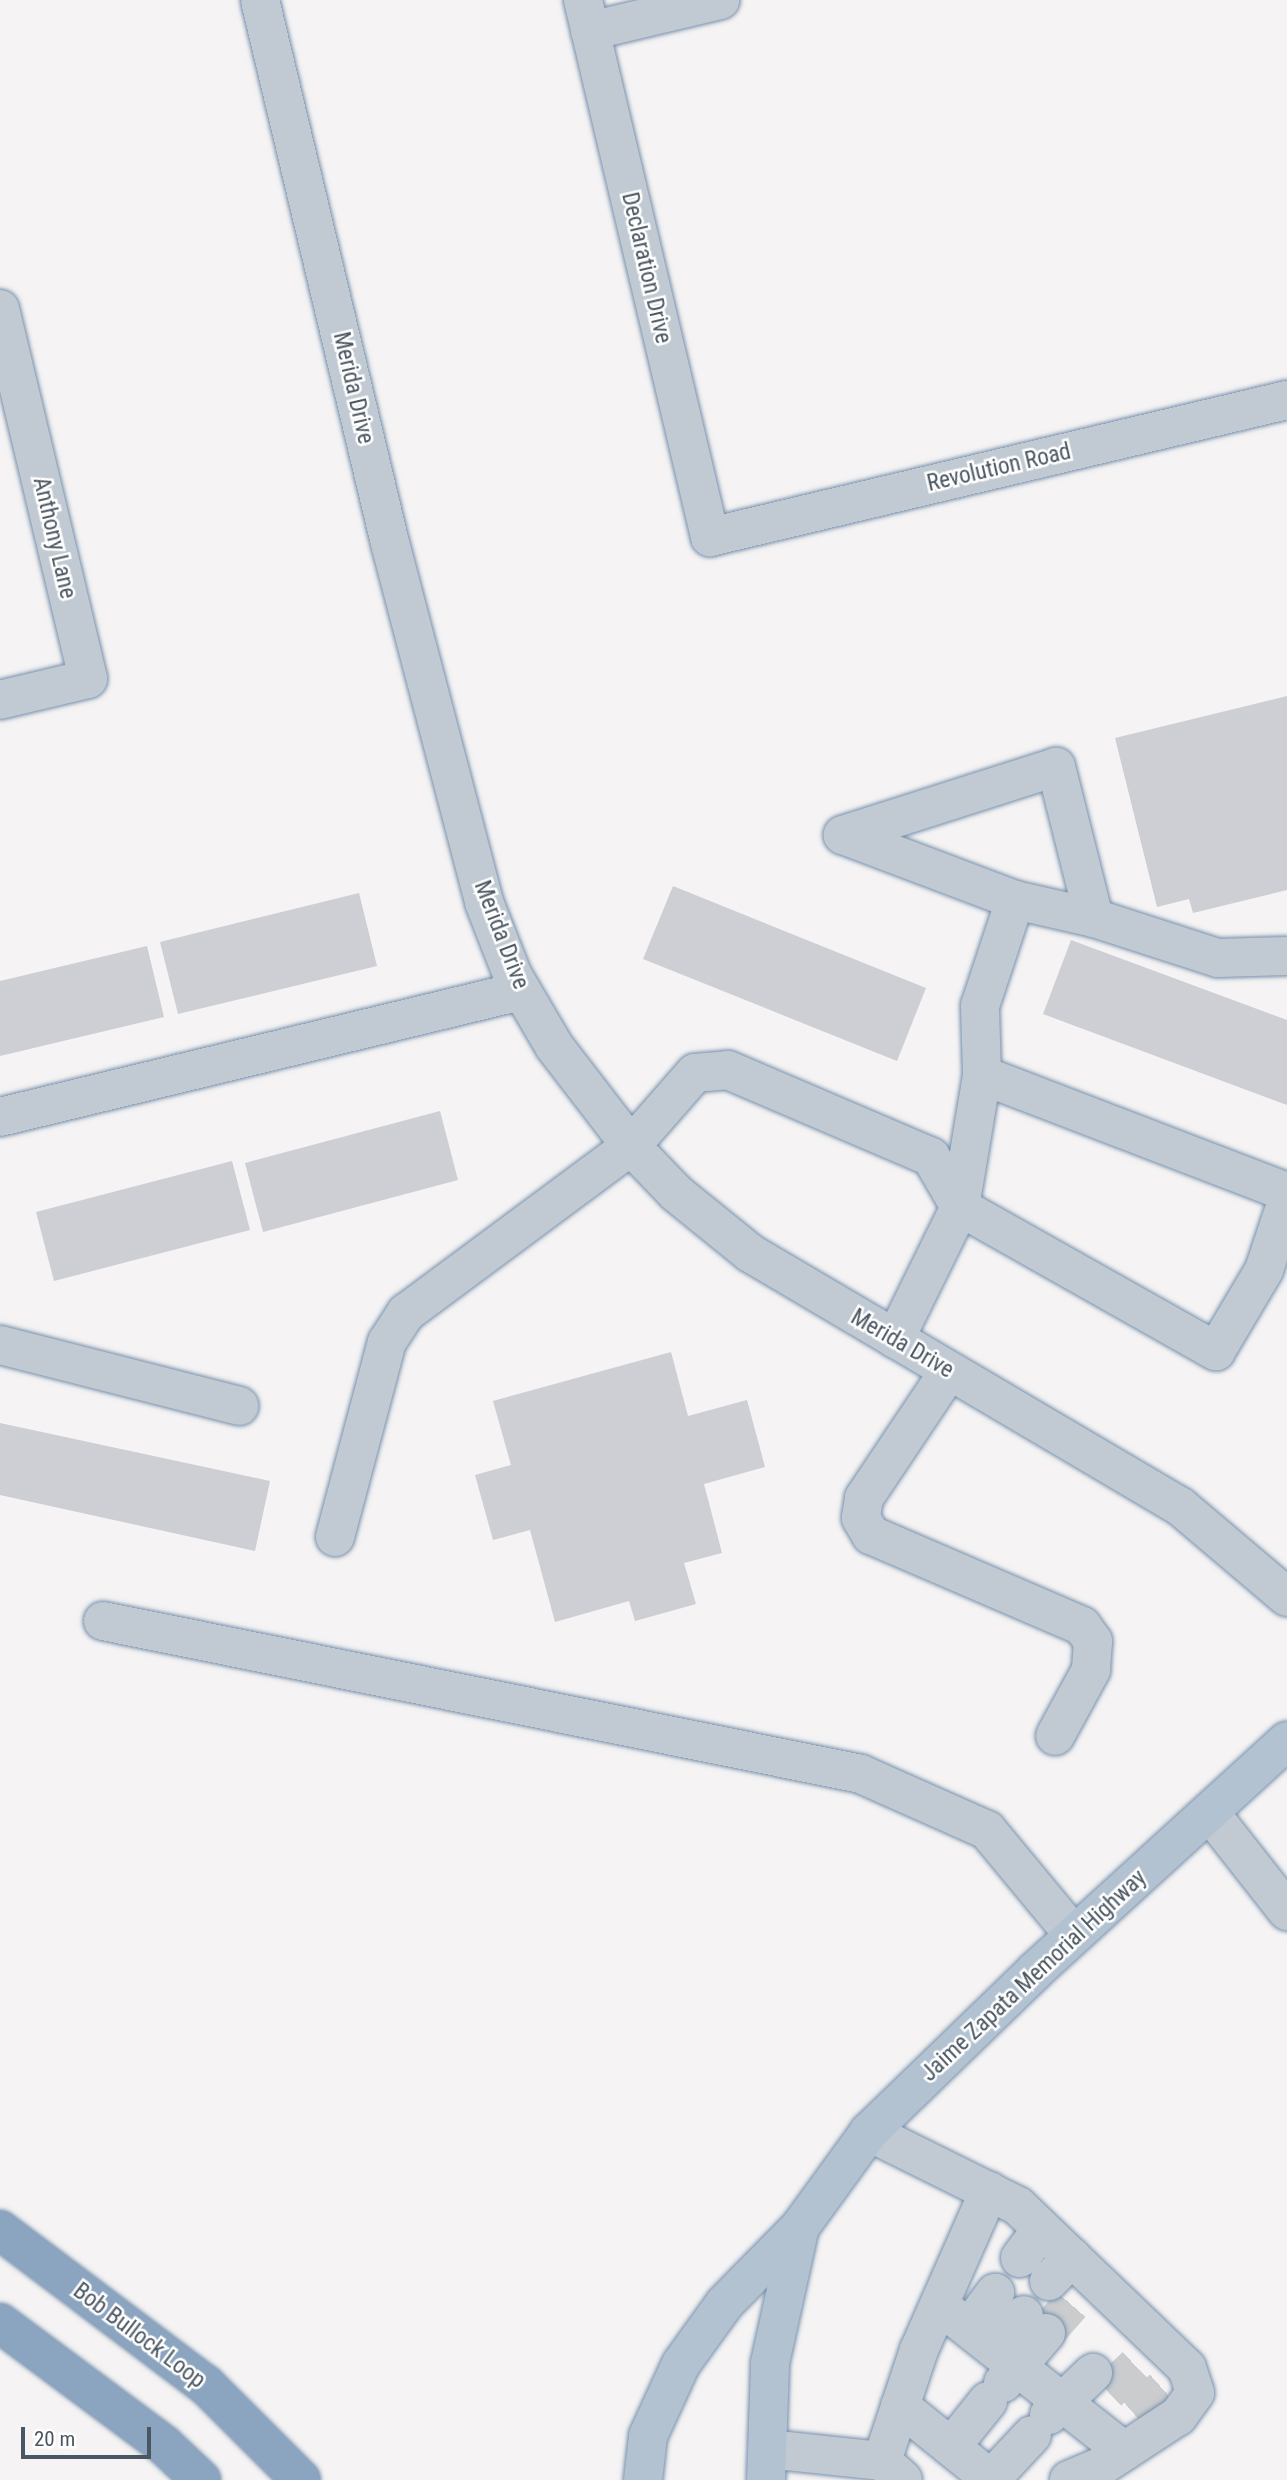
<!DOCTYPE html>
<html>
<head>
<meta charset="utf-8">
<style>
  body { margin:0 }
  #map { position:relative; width:1287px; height:2480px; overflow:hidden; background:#f5f3f3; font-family:"Roboto Condensed",sans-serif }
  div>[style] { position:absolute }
  .building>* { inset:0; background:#cdcfd5 }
  .minor-tunnel>* { height:38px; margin-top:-19px; transform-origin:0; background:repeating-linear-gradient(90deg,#caccce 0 38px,transparent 0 57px) }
  .roads { filter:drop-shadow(0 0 2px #7690ad) drop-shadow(0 0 2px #7690ad) }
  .minor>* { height:38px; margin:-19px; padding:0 19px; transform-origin:19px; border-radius:19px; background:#c1cad2 }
  .major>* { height:38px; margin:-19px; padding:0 19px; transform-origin:19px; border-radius:19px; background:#b3c2d1 }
  .highway>* { height:38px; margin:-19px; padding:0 19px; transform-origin:19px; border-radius:19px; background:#8ba5c1 }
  span { translate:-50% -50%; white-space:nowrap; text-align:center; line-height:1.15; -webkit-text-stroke:5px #fff; paint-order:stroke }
  .street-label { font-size:23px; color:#4a5661 }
  .scale { position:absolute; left:21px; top:2427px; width:130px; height:32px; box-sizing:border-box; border:4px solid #4a5661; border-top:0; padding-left:9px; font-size:21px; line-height:24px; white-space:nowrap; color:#4a5661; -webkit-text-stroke:5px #fff; paint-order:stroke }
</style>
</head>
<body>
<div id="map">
  <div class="building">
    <i style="clip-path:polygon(1287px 696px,1287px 890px,1193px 913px,1189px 899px,1157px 907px,1115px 738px)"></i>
    <i style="clip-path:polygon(673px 886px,926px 988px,897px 1061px,643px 959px)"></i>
    <i style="clip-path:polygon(359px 893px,377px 966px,178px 1014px,160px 942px)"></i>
    <i style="clip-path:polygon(1071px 940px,1287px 1020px,1287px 1105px,1043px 1014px)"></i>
    <i style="clip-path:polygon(147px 946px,164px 1017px,0 1056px,0 981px)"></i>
    <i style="clip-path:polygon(440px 1111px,458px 1180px,263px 1232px,245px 1163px)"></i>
    <i style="clip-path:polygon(232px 1161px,250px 1230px,54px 1281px,36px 1212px)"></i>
    <i style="clip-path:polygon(671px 1352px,688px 1416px,747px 1400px,765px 1467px,704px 1484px,722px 1553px,684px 1563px,696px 1604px,635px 1621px,629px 1601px,555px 1622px,530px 1530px,493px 1540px,475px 1475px,511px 1465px,493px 1401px)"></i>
    <i style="clip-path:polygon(0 1423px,270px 1481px,255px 1551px,0 1495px)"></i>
  </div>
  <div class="minor-tunnel">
    <i style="left:1046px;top:2333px;width:44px;rotate:-48.7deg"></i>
    <i style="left:1108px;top:2392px;width:48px;rotate:-43.3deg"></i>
    <i style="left:1134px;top:2414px;width:47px;rotate:-41.5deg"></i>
  </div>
  <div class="roads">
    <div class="minor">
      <i style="left:260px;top:0;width:558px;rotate:76.54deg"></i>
      <i style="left:390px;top:543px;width:371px;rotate:75.3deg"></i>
      <i style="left:484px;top:902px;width:77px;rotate:68.7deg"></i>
      <i style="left:512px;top:974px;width:83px;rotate:59.7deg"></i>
      <i style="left:554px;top:1046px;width:126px;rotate:52.4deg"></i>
      <i style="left:631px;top:1146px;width:65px;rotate:46.2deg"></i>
      <i style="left:676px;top:1193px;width:95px;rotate:39deg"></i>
      <i style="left:750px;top:1253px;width:500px;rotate:30.51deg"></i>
      <i style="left:1181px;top:1507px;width:139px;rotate:40.3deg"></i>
      <i style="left:583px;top:0;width:552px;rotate:76.69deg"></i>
      <i style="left:710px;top:537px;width:593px;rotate:-13.36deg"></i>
      <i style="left:590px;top:31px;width:134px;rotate:-13.4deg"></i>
      <i style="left:0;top:309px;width:380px;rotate:76.6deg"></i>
      <i style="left:88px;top:679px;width:90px;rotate:166.6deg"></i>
      <i style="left:1094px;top:918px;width:156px;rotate:-104.1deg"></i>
      <i style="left:1056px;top:767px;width:224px;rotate:162.3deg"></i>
      <i style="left:843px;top:835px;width:184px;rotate:20.7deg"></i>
      <i style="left:1015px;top:900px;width:81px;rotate:12.8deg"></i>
      <i style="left:1094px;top:918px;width:130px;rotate:17.9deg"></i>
      <i style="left:1218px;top:958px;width:69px;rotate:-1.7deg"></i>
      <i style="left:982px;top:1075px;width:69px;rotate:-91.7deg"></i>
      <i style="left:980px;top:1006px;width:112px;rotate:-71.7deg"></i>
      <i style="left:0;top:1117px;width:536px;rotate:-13.6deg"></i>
      <i style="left:895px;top:1339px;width:147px;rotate:-63.8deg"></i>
      <i style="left:960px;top:1207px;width:134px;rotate:-80.5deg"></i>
      <i style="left:982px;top:1075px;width:327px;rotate:21deg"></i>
      <i style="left:0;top:1345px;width:247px;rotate:14.3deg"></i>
      <i style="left:949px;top:1371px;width:153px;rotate:123.8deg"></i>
      <i style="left:864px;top:1498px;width:20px;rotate:99deg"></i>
      <i style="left:861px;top:1518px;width:20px;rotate:60deg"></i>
      <i style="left:871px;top:1535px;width:230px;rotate:23.3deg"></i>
      <i style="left:1082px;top:1626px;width:19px;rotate:54deg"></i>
      <i style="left:1093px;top:1641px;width:29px;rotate:94deg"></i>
      <i style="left:1091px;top:1670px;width:75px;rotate:118.6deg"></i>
      <i style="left:335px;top:1537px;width:202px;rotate:-75.1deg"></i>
      <i style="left:387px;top:1342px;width:35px;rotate:-57deg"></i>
      <i style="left:406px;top:1313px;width:280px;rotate:-36.6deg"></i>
      <i style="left:631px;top:1146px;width:97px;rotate:-48.8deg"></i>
      <i style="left:695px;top:1073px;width:33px;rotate:-5deg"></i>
      <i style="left:728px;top:1070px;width:221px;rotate:23.2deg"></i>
      <i style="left:931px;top:1157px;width:58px;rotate:59.9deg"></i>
      <i style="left:960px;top:1207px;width:294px;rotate:29.4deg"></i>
      <i style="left:1216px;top:1351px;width:94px;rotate:-59.3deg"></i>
      <i style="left:1264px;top:1270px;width:73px;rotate:-71.6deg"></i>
      <i style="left:103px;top:1621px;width:773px;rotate:11.41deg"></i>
      <i style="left:861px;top:1774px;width:138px;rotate:24deg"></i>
      <i style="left:987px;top:1830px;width:136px;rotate:50.4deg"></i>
      <i style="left:1210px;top:1813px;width:125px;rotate:51.8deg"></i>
      <i style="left:869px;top:2132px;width:166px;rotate:26.4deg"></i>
      <i style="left:1018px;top:2206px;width:234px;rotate:43.8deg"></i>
      <i style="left:1187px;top:2368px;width:26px;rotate:72deg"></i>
      <i style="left:1195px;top:2393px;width:29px;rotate:126deg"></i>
      <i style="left:1178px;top:2416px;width:91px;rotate:146.7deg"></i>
      <i style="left:1102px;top:2466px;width:36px;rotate:157deg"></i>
      <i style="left:1020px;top:2258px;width:36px;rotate:-53deg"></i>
      <i style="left:1049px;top:2281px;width:33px;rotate:-46deg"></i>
      <i style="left:939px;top:2305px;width:236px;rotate:38.3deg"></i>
      <i style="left:969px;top:2328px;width:44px;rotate:-53.4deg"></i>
      <i style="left:996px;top:2348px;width:43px;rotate:-49.7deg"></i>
      <i style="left:1003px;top:2383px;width:66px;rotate:-49.3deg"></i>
      <i style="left:900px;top:2406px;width:118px;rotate:38.8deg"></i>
      <i style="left:1049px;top:2415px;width:61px;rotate:-43.7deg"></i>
      <i style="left:951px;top:2447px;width:59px;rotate:-51.2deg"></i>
      <i style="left:787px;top:2451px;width:96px;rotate:6deg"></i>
      <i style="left:882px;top:2461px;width:28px;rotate:42deg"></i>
      <i style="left:882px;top:2461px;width:117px;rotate:-71.6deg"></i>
      <i style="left:919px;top:2350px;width:174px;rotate:-66.2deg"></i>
      <i style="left:991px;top:2479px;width:60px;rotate:-47deg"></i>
    </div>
    <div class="major">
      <i style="left:643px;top:2480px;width:44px;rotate:-83.5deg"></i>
      <i style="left:648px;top:2436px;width:79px;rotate:-65.4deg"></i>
      <i style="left:681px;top:2364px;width:75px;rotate:-54.2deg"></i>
      <i style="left:725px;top:2303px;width:107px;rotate:-45.4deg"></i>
      <i style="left:800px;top:2227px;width:117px;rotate:-54deg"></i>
      <i style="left:869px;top:2132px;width:231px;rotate:-44.1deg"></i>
      <i style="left:1035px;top:1971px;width:341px;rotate:-42.4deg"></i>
      <i style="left:766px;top:2480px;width:117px;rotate:-88deg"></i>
      <i style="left:770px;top:2363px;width:139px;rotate:-77.6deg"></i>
    </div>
    <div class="highway">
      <i style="left:0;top:2230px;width:258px;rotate:37deg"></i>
      <i style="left:206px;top:2385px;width:134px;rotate:45deg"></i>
      <i style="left:0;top:2323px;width:204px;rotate:36.6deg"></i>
      <i style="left:164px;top:2445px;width:51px;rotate:43.4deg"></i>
    </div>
  </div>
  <div class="street-label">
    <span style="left:646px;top:268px;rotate:77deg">Declaration Drive</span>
    <span style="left:353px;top:388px;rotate:77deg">Merida Drive</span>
    <span style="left:999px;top:468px;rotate:-13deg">Revolution Road</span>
    <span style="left:54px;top:538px;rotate:77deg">Anthony Lane</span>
    <span style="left:501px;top:935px;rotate:69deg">Merida Drive</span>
    <span style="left:902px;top:1344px;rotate:30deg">Merida Drive</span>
    <span style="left:1034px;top:1976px;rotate:-43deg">Jaime Zapata Memorial Highway</span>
    <span style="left:139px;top:2336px;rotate:37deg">Bob Bullock Loop</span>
  </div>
  <div class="scale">20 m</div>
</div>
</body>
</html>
